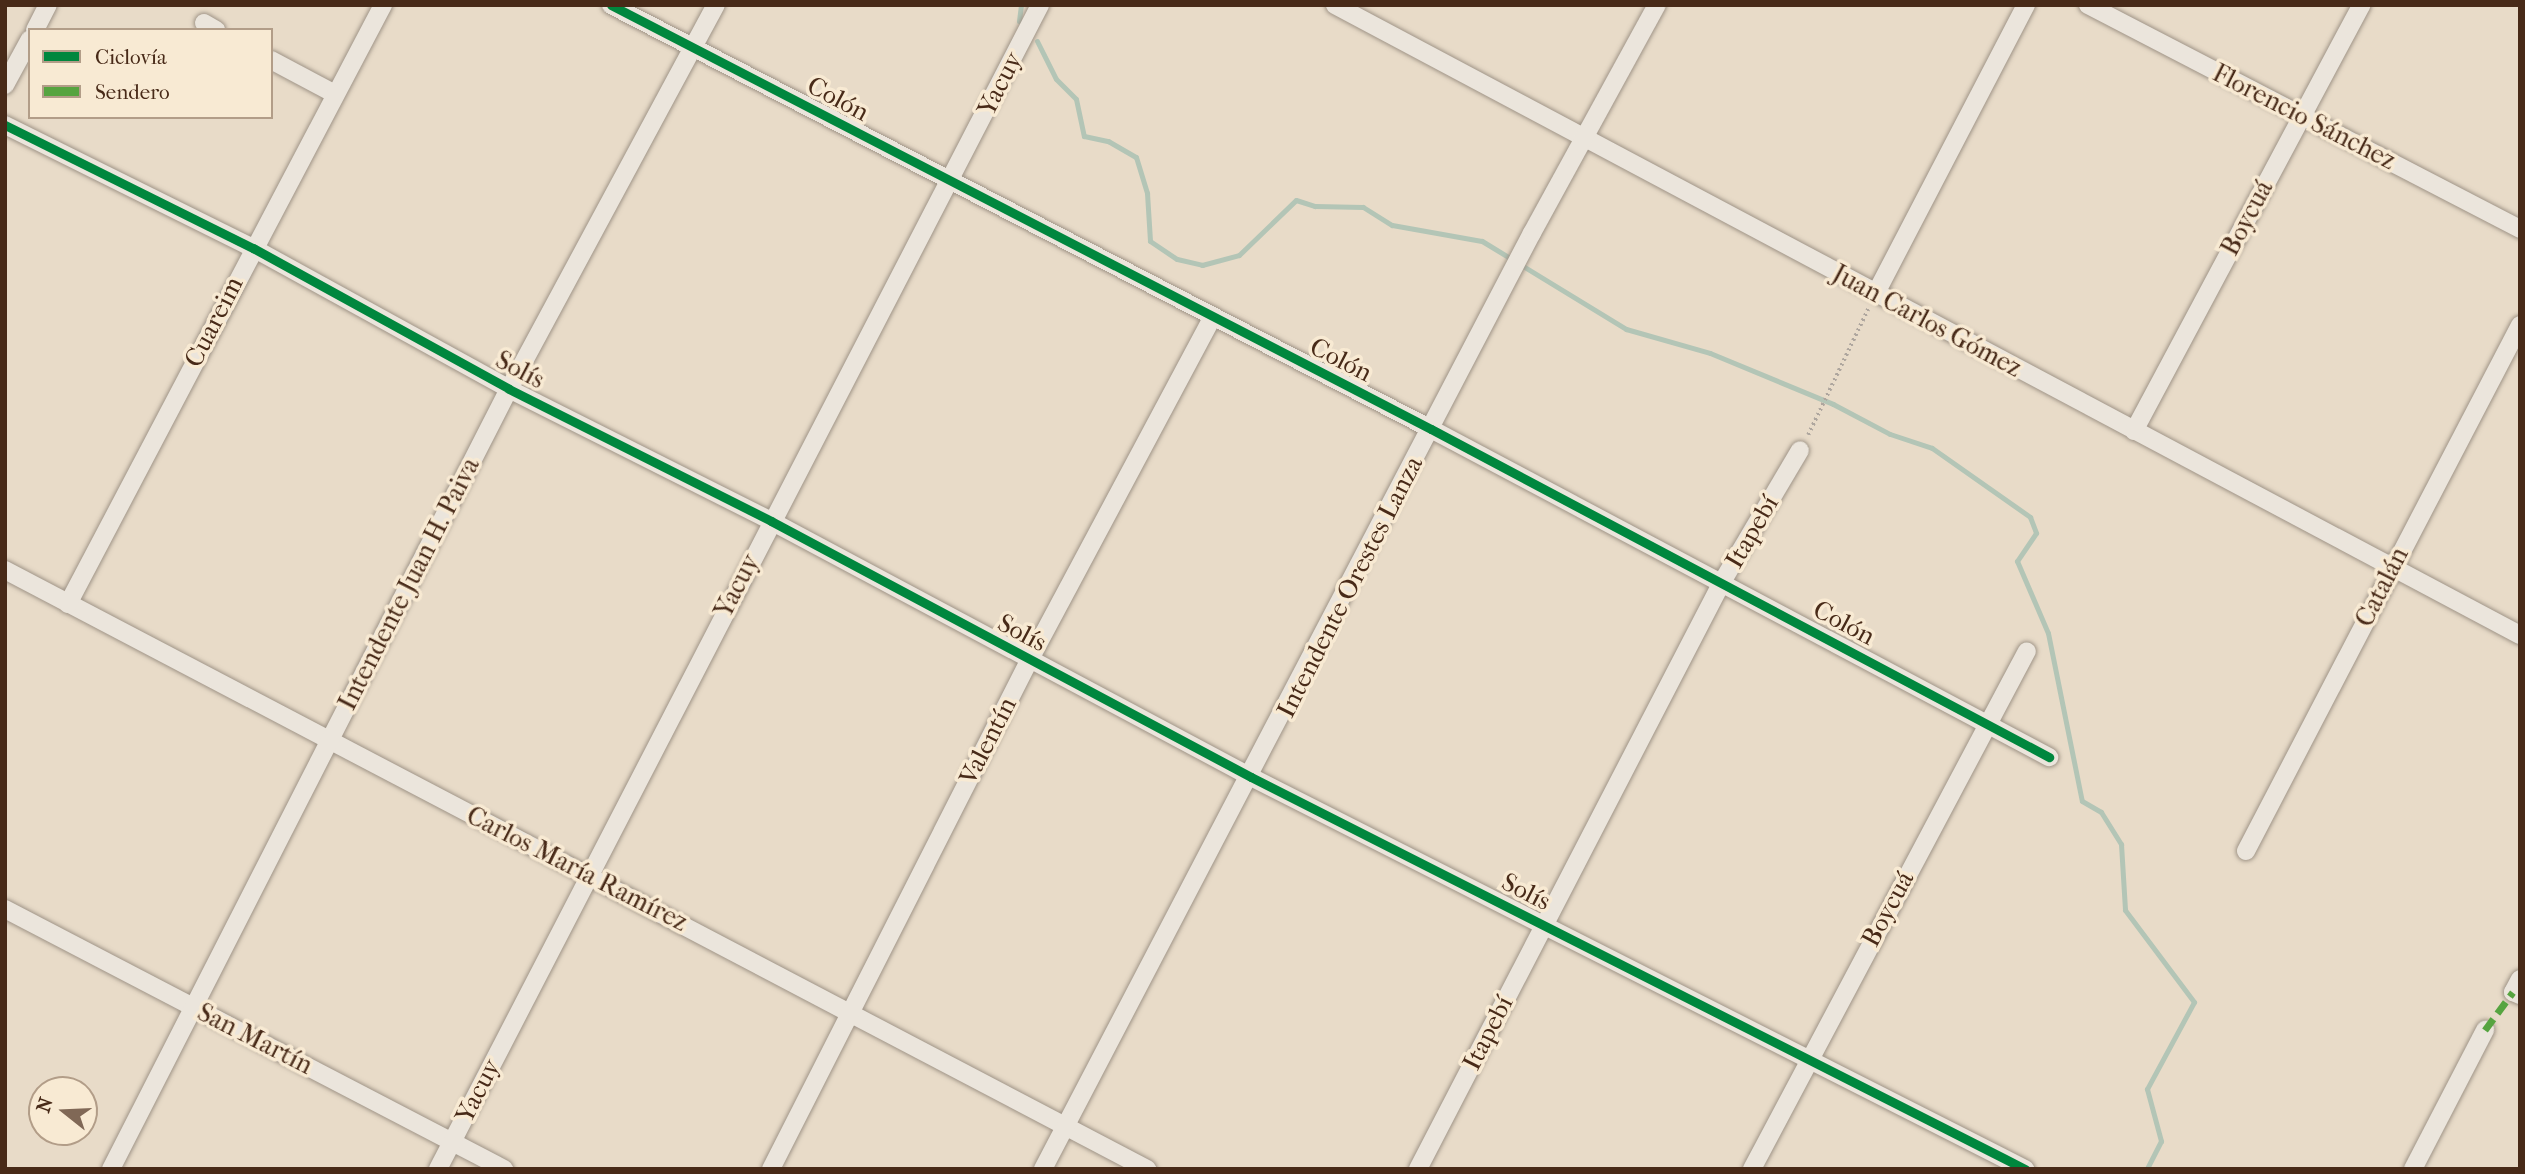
<!DOCTYPE html>
<html>
<head>
<meta charset="utf-8">
<style>
  body { margin:0 }
  #map { position:relative; width:2525px; height:1174px; overflow:hidden; background:#e8dbc8; font-family:"IM FELL French Canon",serif }
  div>[style] { position:absolute }
  .stream>* { height:5px; margin:-2.5px; padding:0 2.5px; transform-origin:2.5px; border-radius:2.5px; background:#b3c5b6 }
  .path>* { height:3.5px; margin-top:-1.75px; transform-origin:0; background:repeating-linear-gradient(90deg,#aea69e 0 2px,transparent 0 5.5px) }
  .roads { filter:drop-shadow(0 0 2px #9f9487) drop-shadow(0 0 2px #9f9487) }
  .minor>* { height:18px; margin:-9px; padding:0 9px; transform-origin:9px; border-radius:9px; background:#ebe5dc }
  .quiet>* { height:7px; margin-top:-3.5px; transform-origin:0; background:repeating-linear-gradient(90deg,#56a440 0 14px,transparent 0 21px) }
  .cycleway>* { height:9px; margin:-4.5px; padding:0 4.5px; transform-origin:4.5px; border-radius:4.5px; background:#00873e }
  span { translate:-50% -50%; white-space:nowrap; text-align:center; line-height:1.15; -webkit-text-stroke:7px #f8ead3; paint-order:stroke }
  .street-label { font-size:26px; color:#482a18 }
  .frame { position:absolute; inset:0; border:7px solid #482a18; pointer-events:none }
  .legend { position:absolute; left:28px; top:28px; width:245px; height:91px; box-sizing:border-box; background:#f8ead3; border:2px solid #b29d88; margin:0; padding:9px 12px; list-style:none; font-size:21px; color:#482a18 }
  .legend li { display:flex; align-items:center; gap:14px; height:35px }
  .legend b { width:35px; border:2px solid #b29d88 }
  .north { position:absolute; left:28px; top:1076px; width:70px; height:70px; box-sizing:border-box; background:#f8ead3; border:2px solid #b29d88; border-radius:50%; rotate:288deg; font-size:19px; font-weight:700; line-height:28px; text-align:center; color:#482a18 }
  .north::after { content:''; display:block; margin:auto; width:24px; height:32px; background:#806856; clip-path:polygon(50% 0,100% 100%,50% 72%,0 100%) }
</style>
</head>
<body>
<div id="map">
  <div class="stream">
    <i style="left:1019px;top:21px;width:16px;rotate:-83deg"></i>
    <i style="left:1037px;top:41px;width:42px;rotate:63.4deg"></i>
    <i style="left:1056px;top:79px;width:28px;rotate:45deg"></i>
    <i style="left:1076px;top:99px;width:38px;rotate:78deg"></i>
    <i style="left:1084px;top:136px;width:25px;rotate:12deg"></i>
    <i style="left:1108px;top:141px;width:32px;rotate:30deg"></i>
    <i style="left:1136px;top:157px;width:38px;rotate:73deg"></i>
    <i style="left:1147px;top:193px;width:48px;rotate:86.4deg"></i>
    <i style="left:1150px;top:241px;width:32px;rotate:34deg"></i>
    <i style="left:1177px;top:259px;width:26px;rotate:13deg"></i>
    <i style="left:1202px;top:265px;width:38px;rotate:-15deg"></i>
    <i style="left:1239px;top:255px;width:79px;rotate:-44deg"></i>
    <i style="left:1296px;top:200px;width:20px;rotate:18deg"></i>
    <i style="left:1315px;top:206px;width:48px;rotate:1.2deg"></i>
    <i style="left:1363px;top:207px;width:34px;rotate:32deg"></i>
    <i style="left:1392px;top:225px;width:91px;rotate:10.1deg"></i>
    <i style="left:1482px;top:241px;width:169px;rotate:31.4deg"></i>
    <i style="left:1626px;top:329px;width:87px;rotate:15.9deg"></i>
    <i style="left:1710px;top:353px;width:133px;rotate:22.5deg"></i>
    <i style="left:1833px;top:404px;width:64px;rotate:27.8deg"></i>
    <i style="left:1890px;top:434px;width:44px;rotate:18.4deg"></i>
    <i style="left:1932px;top:448px;width:120px;rotate:35.1deg"></i>
    <i style="left:2030px;top:517px;width:17px;rotate:69deg"></i>
    <i style="left:2036px;top:533px;width:34px;rotate:124deg"></i>
    <i style="left:2017px;top:561px;width:78px;rotate:66.7deg"></i>
    <i style="left:2048px;top:633px;width:171px;rotate:78.6deg"></i>
    <i style="left:2082px;top:801px;width:22px;rotate:30deg"></i>
    <i style="left:2101px;top:812px;width:38px;rotate:58deg"></i>
    <i style="left:2121px;top:844px;width:66px;rotate:86.5deg"></i>
    <i style="left:2125px;top:910px;width:115px;rotate:53.1deg"></i>
    <i style="left:2194px;top:1002px;width:99px;rotate:118.4deg"></i>
    <i style="left:2147px;top:1089px;width:54px;rotate:74.9deg"></i>
    <i style="left:2161px;top:1141px;width:31px;rotate:117deg"></i>
  </div>
  <div class="path">
    <i style="left:1808px;top:435px;width:142px;rotate:-64.5deg"></i>
  </div>
  <div class="roads">
    <div class="minor">
      <i style="left:611px;top:5px;width:923px;rotate:27.34deg"></i>
      <i style="left:1431px;top:429px;width:700px;rotate:27.96deg"></i>
      <i style="left:1335px;top:5px;width:1342px;rotate:28deg"></i>
      <i style="left:2088px;top:5px;width:487px;rotate:27.4deg"></i>
      <i style="left:204px;top:23px;width:14px;rotate:30deg"></i>
      <i style="left:35px;top:30px;width:28px;rotate:-63deg"></i>
      <i style="left:271px;top:60px;width:72px;rotate:28deg"></i>
      <i style="left:5px;top:85px;width:52px;rotate:-61.5deg"></i>
      <i style="left:5px;top:125px;width:277px;rotate:26.4deg"></i>
      <i style="left:253px;top:248px;width:292px;rotate:28.8deg"></i>
      <i style="left:509px;top:389px;width:293px;rotate:26.7deg"></i>
      <i style="left:771px;top:521px;width:544px;rotate:28.07deg"></i>
      <i style="left:1251px;top:777px;width:868px;rotate:26.86deg"></i>
      <i style="left:1876px;top:293px;width:325px;rotate:-62.5deg"></i>
      <i style="left:2134px;top:431px;width:483px;rotate:-61.9deg"></i>
      <i style="left:5px;top:570px;width:1290px;rotate:27.68deg"></i>
      <i style="left:68px;top:604px;width:677px;rotate:-62.26deg"></i>
      <i style="left:2246px;top:851px;width:593px;rotate:-62.48deg"></i>
      <i style="left:5px;top:909px;width:563px;rotate:27.52deg"></i>
      <i style="left:2520px;top:979px;width:15px;rotate:118deg"></i>
      <i style="left:2513px;top:992px;width:8px;rotate:23deg"></i>
      <i style="left:111px;top:1169px;width:876px;rotate:-62.97deg"></i>
      <i style="left:509px;top:389px;width:436px;rotate:-61.7deg"></i>
      <i style="left:438px;top:1169px;width:1310px;rotate:-62.65deg"></i>
      <i style="left:771px;top:1169px;width:570px;rotate:-63.08deg"></i>
      <i style="left:1029px;top:661px;width:389px;rotate:-61.9deg"></i>
      <i style="left:1043px;top:1169px;width:1056px;rotate:-62.42deg"></i>
      <i style="left:1532px;top:233px;width:260px;rotate:-61.3deg"></i>
      <i style="left:1418px;top:1169px;width:661px;rotate:-62.62deg"></i>
      <i style="left:1722px;top:582px;width:153px;rotate:-59.4deg"></i>
      <i style="left:1752px;top:1169px;width:586px;rotate:-62.04deg"></i>
      <i style="left:2413px;top:1169px;width:157px;rotate:-62.6deg"></i>
    </div>
  </div>
  <div class="quiet">
    <i style="left:2485px;top:1030px;width:47px;rotate:-53.6deg"></i>
  </div>
  <div class="cycleway">
    <i style="left:611px;top:5px;width:923px;rotate:27.34deg"></i>
    <i style="left:1431px;top:429px;width:700px;rotate:27.96deg"></i>
    <i style="left:5px;top:125px;width:277px;rotate:26.4deg"></i>
    <i style="left:253px;top:248px;width:292px;rotate:28.8deg"></i>
    <i style="left:509px;top:389px;width:293px;rotate:26.7deg"></i>
    <i style="left:771px;top:521px;width:544px;rotate:28.07deg"></i>
    <i style="left:1251px;top:777px;width:868px;rotate:26.86deg"></i>
  </div>
  <div class="street-label">
    <span style="left:1000px;top:84px;rotate:-63deg">Yacuy</span>
    <span style="left:838px;top:99px;rotate:28deg">Colón</span>
    <span style="left:2304px;top:117px;rotate:27deg">Florencio Sánchez</span>
    <span style="left:2247px;top:218px;rotate:-62deg">Boycuá</span>
    <span style="left:1927px;top:321px;rotate:28deg">Juan Carlos Gómez</span>
    <span style="left:214px;top:322px;rotate:-63deg">Cuareim</span>
    <span style="left:1341px;top:360px;rotate:27deg">Colón</span>
    <span style="left:520px;top:370px;rotate:28deg">Solís</span>
    <span style="left:1752px;top:532px;rotate:-60deg">Itapebí</span>
    <span style="left:409px;top:584px;rotate:-63deg">Intendente Juan H. Paiva</span>
    <span style="left:737px;top:586px;rotate:-63deg">Yacuy</span>
    <span style="left:1350px;top:587px;rotate:-63deg">Intendente Orestes Lanza</span>
    <span style="left:2382px;top:587px;rotate:-63deg">Catalán</span>
    <span style="left:1844px;top:623px;rotate:28deg">Colón</span>
    <span style="left:1022px;top:633px;rotate:28deg">Solís</span>
    <span style="left:988px;top:741px;rotate:-63deg">Valentín</span>
    <span style="left:577px;top:869px;rotate:27deg">Carlos María Ramírez</span>
    <span style="left:1526px;top:892px;rotate:27deg">Solís</span>
    <span style="left:1888px;top:909px;rotate:-62deg">Boycuá</span>
    <span style="left:1488px;top:1033px;rotate:-63deg">Itapebí</span>
    <span style="left:255px;top:1039px;rotate:27deg">San Martín</span>
    <span style="left:478px;top:1091px;rotate:-63deg">Yacuy</span>
  </div>
  <div class="frame"></div>
  <ul class="legend">
  <li><b style="height:9px;background:#00873e"></b>Ciclovía</li>
  <li><b style="height:9px;background:#56a440"></b>Sendero</li>
  </ul>
  <div class="north">N</div>
</div>
</body>
</html>
